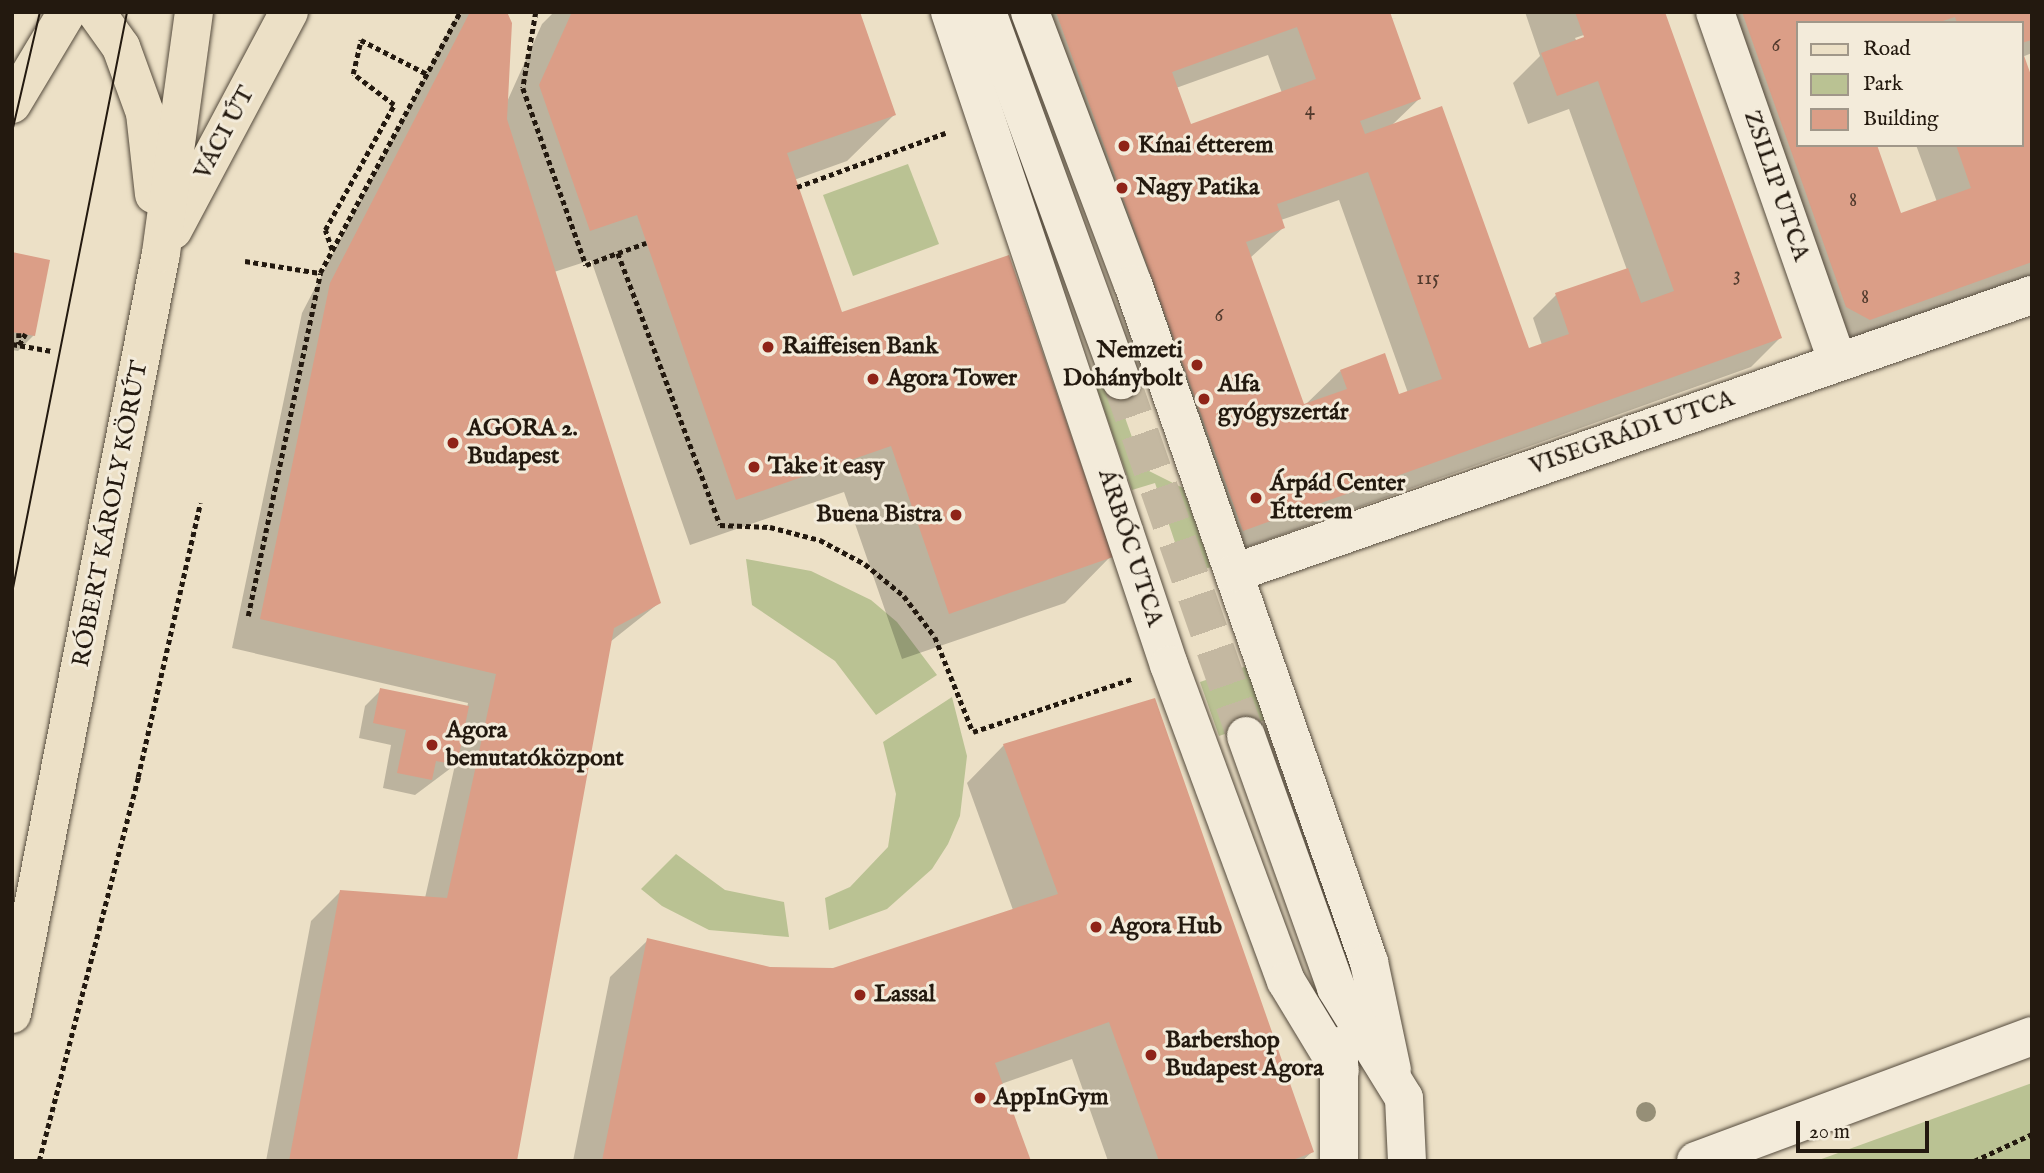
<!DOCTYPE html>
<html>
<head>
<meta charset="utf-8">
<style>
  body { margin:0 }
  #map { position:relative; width:2044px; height:1173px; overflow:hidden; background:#ece0c6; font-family:"IM FELL English",serif }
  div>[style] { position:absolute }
  .green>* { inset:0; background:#bac293 }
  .shadow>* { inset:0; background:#0003 }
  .building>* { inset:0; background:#db9e87 }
  .minor-tunnel>* { height:38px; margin-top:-19px; transform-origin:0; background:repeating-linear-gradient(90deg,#c4b8a1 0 38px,transparent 0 57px) }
  .path>* { height:4.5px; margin-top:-2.25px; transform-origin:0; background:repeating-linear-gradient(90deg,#23190f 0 5px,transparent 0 8.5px) }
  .roads { filter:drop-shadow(0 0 2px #554b3d) drop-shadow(0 0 2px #554b3d) }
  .minor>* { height:38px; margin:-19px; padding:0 19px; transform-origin:19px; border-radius:19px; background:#f3ebda }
  .major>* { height:38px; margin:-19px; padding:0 19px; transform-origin:19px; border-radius:19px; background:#ece0c6 }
  .tram>* { height:2px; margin:-1px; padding:0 1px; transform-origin:1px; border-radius:1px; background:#23190f }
  .trees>* { width:20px; height:20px; margin:-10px; border-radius:50%; background:#968f77 }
  .dots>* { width:19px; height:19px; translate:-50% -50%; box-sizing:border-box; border:4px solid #f3ebda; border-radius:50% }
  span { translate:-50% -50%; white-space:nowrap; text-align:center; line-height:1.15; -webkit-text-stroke:6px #f3ebda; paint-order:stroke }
  .number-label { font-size:21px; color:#513a2d }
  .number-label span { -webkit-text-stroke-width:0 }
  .street-label { font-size:24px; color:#23190f }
  .poi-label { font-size:24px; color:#23190f; font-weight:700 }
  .left { translate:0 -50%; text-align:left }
  .right { translate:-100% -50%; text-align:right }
  .frame { position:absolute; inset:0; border:14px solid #23190f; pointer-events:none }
  .legend { position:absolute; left:1796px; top:21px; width:228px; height:126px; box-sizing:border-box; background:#f3ebda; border:2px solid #a09789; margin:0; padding:9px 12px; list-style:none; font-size:21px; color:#23190f }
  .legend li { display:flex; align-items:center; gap:14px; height:35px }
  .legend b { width:35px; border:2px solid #a09789 }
  .scale { position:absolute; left:1796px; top:1121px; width:133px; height:32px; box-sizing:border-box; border:4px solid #23190f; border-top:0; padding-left:9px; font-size:21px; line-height:24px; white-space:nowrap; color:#23190f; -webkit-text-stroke:5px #f3ebda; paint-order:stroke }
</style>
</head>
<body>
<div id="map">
  <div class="green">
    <i style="clip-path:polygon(908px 164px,939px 244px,853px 276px,823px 195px)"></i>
    <i style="clip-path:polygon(1113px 384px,1143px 468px,1183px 488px,1211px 567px,1186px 575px,1155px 483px,1132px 490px,1097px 389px)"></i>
    <i style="clip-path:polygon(746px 559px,811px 571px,871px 600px,897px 622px,937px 675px,876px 715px,835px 661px,752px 605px)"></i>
    <i style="clip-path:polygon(1247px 666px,1265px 720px,1219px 736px,1200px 682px)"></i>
    <i style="clip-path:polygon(952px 697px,967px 756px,960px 816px,948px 844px,932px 869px,887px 909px,829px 930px,825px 898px,850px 887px,888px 847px,896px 794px,883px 742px)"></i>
    <i style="clip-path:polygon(676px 854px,725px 890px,784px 902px,789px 937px,709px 930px,662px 906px,641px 889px)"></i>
    <i style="clip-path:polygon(2032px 1083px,2032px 1161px,1816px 1161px)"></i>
  </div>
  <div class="shadow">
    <i style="clip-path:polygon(458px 12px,505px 12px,506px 104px,542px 24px,554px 12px,858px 12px,894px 115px,847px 161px,794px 180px,841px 315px,1111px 556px,1065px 603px,902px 659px,844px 492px,690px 545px,591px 260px,554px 272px,659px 603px,610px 642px,516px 1161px,266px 1161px,311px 921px,340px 892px,425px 898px,455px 765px,415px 795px,383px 788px,391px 745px,359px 738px,365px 706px,381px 690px,467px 708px,468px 703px,232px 648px,302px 313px)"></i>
    <i style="clip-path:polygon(evenodd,1016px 12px,1388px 12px,1419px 99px,1391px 126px,1528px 351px,1542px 345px,1533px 318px,1556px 295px,1627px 270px,1569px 109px,1528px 124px,1513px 83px,1540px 56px,1525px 12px,1663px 12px,1780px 338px,1751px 367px,1214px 559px,1016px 12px,1619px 23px,1577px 42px,1575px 38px,1619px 23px,1016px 12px,1268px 55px,1282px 93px,1190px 126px,1176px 88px,1268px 55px,1016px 12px,1339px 200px,1408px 393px,1398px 397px,1340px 371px,1303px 407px,1250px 258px,1283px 228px,1281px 220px,1339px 200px)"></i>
    <i style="clip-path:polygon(evenodd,1703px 12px,2032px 12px,2032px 53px,2022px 57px,2032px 83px,2032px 275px,1840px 348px,1703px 12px,1797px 23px,2021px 23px,2021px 145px,1916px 145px,1937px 202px,1900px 215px,1797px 145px,1797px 23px)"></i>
    <i style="clip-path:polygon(12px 254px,34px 335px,18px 351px,12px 350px)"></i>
    <i style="clip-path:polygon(1004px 745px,1312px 1152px,1302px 1161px,1108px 1161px,1072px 1059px,1001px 1084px,1029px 1161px,573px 1161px,610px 977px,648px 940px,770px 969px,833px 970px,1013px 910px,967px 783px)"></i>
  </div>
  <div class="building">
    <i style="clip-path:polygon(470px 12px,507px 12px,512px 23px,507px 119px,661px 603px,614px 628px,517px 1161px,289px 1161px,340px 890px,447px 898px,496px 674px,260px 619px,330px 283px)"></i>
    <i style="clip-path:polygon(572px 12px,860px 12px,896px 115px,787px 153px,842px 312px,1009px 255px,1113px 557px,949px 614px,891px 446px,736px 500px,637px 215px,590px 231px,539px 85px)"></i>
    <i style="clip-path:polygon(evenodd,1056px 12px,1390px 12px,1421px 99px,1360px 121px,1365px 134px,1442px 106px,1529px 348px,1569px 334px,1555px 293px,1628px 268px,1641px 303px,1674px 291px,1598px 81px,1557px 96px,1541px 53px,1584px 37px,1575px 12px,1665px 12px,1782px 338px,1243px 531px,1056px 12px,1297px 27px,1316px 79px,1191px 124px,1172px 72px,1297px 27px,1056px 12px,1368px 172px,1442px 379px,1399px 394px,1385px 353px,1340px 370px,1347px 389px,1304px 404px,1246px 242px,1285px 228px,1277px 204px,1368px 172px)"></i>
    <i style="clip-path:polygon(1742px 12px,2032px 12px,2032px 40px,2021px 43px,2021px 23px,1957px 23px,1955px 17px,1937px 23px,1797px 23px,1797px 145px,1877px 145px,1901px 213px,1971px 188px,1956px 145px,2021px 145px,2022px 50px,2032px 78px,2032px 262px,1870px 320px,1846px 307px)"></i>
    <i style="clip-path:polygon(12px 252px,50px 260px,35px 336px,12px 332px)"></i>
    <i style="clip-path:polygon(380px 688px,469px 706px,457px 765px,436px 761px,432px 780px,397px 773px,406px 730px,373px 723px)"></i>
    <i style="clip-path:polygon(1155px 698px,1314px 1152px,1290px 1161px,1159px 1161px,1109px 1022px,995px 1063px,1031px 1161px,602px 1161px,647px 938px,770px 967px,833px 968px,1058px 894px,1003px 744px)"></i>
  </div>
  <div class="minor-tunnel">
    <i style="left:1121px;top:380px;width:377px;rotate:70.7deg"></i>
  </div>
  <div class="path">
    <i style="left:536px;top:12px;width:77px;rotate:99.7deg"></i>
    <i style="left:523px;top:88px;width:188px;rotate:70.4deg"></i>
    <i style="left:586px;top:265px;width:34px;rotate:-21deg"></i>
    <i style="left:618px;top:253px;width:290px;rotate:69.4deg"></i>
    <i style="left:720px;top:525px;width:50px;rotate:2.3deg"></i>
    <i style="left:770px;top:527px;width:52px;rotate:14.6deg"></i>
    <i style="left:820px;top:540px;width:51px;rotate:28.1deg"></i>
    <i style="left:865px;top:564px;width:50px;rotate:39.4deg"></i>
    <i style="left:904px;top:596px;width:51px;rotate:52.9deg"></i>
    <i style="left:935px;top:637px;width:102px;rotate:68.2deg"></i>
    <i style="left:973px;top:732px;width:167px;rotate:-18.5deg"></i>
    <i style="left:797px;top:187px;width:158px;rotate:-20deg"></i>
    <i style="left:332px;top:250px;width:21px;rotate:-109deg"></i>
    <i style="left:325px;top:230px;width:143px;rotate:-61.1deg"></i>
    <i style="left:394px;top:105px;width:51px;rotate:-142.9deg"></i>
    <i style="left:353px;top:74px;width:35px;rotate:-77deg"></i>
    <i style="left:361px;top:40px;width:76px;rotate:27.2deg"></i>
    <i style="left:618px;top:253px;width:30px;rotate:-20deg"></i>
    <i style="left:245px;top:261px;width:76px;rotate:9.1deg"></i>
    <i style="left:19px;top:333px;width:11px;rotate:90deg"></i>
    <i style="left:12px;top:344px;width:39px;rotate:10deg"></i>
    <i style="left:19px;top:345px;width:13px;rotate:-61deg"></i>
    <i style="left:248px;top:616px;width:350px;rotate:-78.1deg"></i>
    <i style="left:320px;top:273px;width:296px;rotate:-61.8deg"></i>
    <i style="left:39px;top:1161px;width:397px;rotate:-75.5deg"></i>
    <i style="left:138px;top:777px;width:281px;rotate:-77.2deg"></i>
    <i style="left:1974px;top:1161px;width:64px;rotate:-25deg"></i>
  </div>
  <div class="roads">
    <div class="minor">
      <i style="left:950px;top:12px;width:689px;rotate:71.46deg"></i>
      <i style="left:1169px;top:665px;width:337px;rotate:69.7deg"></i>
      <i style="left:1286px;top:981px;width:104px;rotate:58.8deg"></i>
      <i style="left:987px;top:12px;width:392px;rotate:70deg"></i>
      <i style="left:1030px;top:12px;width:291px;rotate:69.3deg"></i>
      <i style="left:1133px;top:284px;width:718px;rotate:70.81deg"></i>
      <i style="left:1369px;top:962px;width:110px;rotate:78deg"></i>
      <i style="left:1715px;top:12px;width:370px;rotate:70.7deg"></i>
      <i style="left:1234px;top:573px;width:845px;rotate:-19.21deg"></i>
      <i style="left:1246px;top:736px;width:268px;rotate:70.3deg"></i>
      <i style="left:1336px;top:988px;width:129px;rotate:58.3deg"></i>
      <i style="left:1404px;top:1098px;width:63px;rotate:87.3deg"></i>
      <i style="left:1339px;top:1046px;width:115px;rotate:90deg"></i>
      <i style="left:1696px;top:1161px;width:358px;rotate:-20.4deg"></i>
    </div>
    <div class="major">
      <i style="left:96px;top:12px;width:43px;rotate:54.5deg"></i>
      <i style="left:121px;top:47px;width:70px;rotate:70deg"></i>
      <i style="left:145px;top:113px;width:82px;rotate:83.7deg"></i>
      <i style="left:12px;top:104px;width:107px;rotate:-59.1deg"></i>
      <i style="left:173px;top:230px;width:247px;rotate:-62deg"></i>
      <i style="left:12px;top:1014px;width:775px;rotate:-78.92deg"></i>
      <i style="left:161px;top:253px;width:243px;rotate:-82.2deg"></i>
    </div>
  </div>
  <div class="tram">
    <i style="left:12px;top:132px;width:123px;rotate:-76.9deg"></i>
    <i style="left:12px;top:593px;width:592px;rotate:-78.8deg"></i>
  </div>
  <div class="trees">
    <i style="left:1646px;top:1112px"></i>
  </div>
  <div class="dots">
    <i style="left:1124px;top:146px;background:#8f2418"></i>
    <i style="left:1122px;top:188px;background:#8f2418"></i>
    <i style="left:768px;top:347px;background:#8f2418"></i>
    <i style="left:1197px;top:365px;background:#8f2418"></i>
    <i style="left:873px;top:379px;background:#8f2418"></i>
    <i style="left:1204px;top:399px;background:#8f2418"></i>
    <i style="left:453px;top:443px;background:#8f2418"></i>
    <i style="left:754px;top:467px;background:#8f2418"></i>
    <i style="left:1256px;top:498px;background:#8f2418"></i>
    <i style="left:956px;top:515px;background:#8f2418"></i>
    <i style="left:432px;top:745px;background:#8f2418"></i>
    <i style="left:1096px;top:927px;background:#8f2418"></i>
    <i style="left:860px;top:995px;background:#8f2418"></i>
    <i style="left:1151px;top:1055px;background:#8f2418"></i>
    <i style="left:980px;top:1098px;background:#8f2418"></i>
  </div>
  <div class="number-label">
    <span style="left:1776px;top:46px">6</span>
    <span style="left:1310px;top:110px">4</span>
    <span style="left:1853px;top:201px">8</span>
    <span style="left:1737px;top:275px">3</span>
    <span style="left:1428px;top:279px">115</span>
    <span style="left:1865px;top:298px">8</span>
    <span style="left:1219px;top:316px">6</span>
  </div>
  <div class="street-label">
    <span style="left:225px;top:133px;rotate:-62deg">VÁCI ÚT</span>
    <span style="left:1776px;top:186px;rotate:71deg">ZSILIP UTCA</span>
    <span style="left:1632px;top:433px;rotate:-19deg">VISEGRÁDI UTCA</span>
    <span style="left:111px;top:514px;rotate:-79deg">RÓBERT KÁROLY KÖRÚT</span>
    <span style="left:1130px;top:548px;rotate:72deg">ÁRBÓC UTCA</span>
  </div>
  <div class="poi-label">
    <span class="left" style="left:1138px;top:146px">Kínai étterem</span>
    <span class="left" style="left:1136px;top:188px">Nagy Patika</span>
    <span class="left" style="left:782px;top:347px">Raiffeisen Bank</span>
    <span class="right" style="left:1183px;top:365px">Nemzeti<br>Dohánybolt</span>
    <span class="left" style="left:887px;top:379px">Agora Tower</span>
    <span class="left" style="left:1218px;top:399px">Alfa<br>gyógyszertár</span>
    <span class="left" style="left:467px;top:443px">AGORA 2.<br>Budapest</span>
    <span class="left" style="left:768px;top:467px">Take it easy</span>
    <span class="left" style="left:1270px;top:498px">Árpád Center<br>Étterem</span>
    <span class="right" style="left:942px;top:515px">Buena Bistra</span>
    <span class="left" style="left:446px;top:745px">Agora<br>bemutatóközpont</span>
    <span class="left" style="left:1110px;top:927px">Agora Hub</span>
    <span class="left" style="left:874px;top:995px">Lassal</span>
    <span class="left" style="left:1165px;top:1055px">Barbershop<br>Budapest Agora</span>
    <span class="left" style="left:994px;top:1098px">AppInGym</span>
  </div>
  <div class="frame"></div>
  <ul class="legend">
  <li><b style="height:9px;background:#ece0c6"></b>Road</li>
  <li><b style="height:19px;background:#bac293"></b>Park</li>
  <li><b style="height:19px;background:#db9e87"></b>Building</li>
  </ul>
  <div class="scale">20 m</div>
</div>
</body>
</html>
